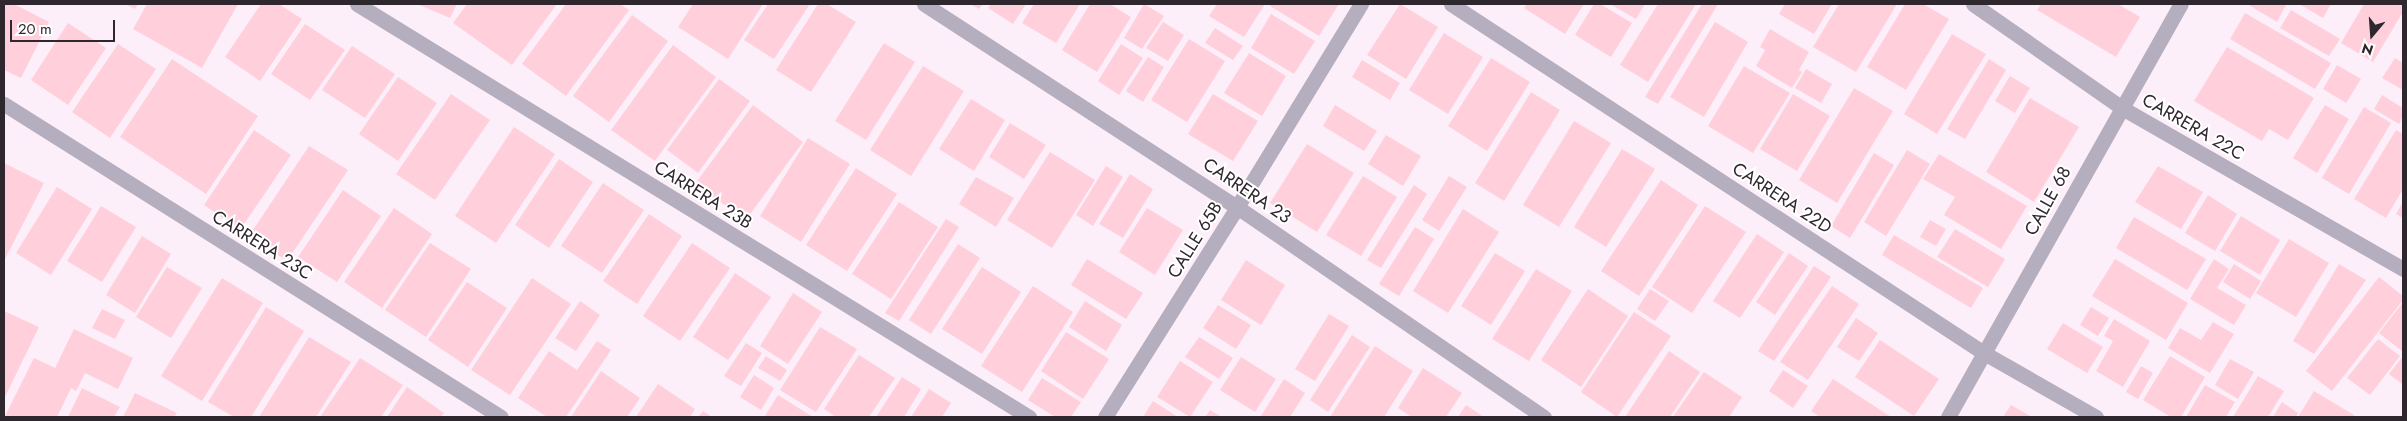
<!DOCTYPE html>
<html>
<head>
<meta charset="utf-8">
<style>
  body { margin:0 }
  #map { position:relative; width:2407px; height:421px; overflow:hidden; background:#fdeffa; font-family:Jost,sans-serif }
  div>[style] { position:absolute }
  .building>* { inset:0; background:#ffcfdb }
  .minor>* { height:15px; margin:-7.5px; padding:0 7.5px; transform-origin:7.5px; border-radius:7.5px; background:#b4aebf }
  span { translate:-50% -50%; white-space:nowrap; text-align:center; line-height:1.15; -webkit-text-stroke:4px #fff; paint-order:stroke }
  .street-label { font-size:18px; color:#2f272e }
  .frame { position:absolute; inset:0; border:5px solid #2f272e; pointer-events:none }
  .north { position:absolute; left:2347px; top:10px; width:50px; height:50px; -webkit-text-stroke:4px #fff; paint-order:stroke; rotate:198deg; font-size:14px; font-weight:700; line-height:20px; text-align:center; color:#2f272e }
  .north::after { content:''; display:block; margin:auto; width:18px; height:22px; background:#2f272e; clip-path:polygon(50% 0,100% 100%,50% 72%,0 100%) }
  .scale { position:absolute; left:10px; top:20px; width:105px; height:22px; box-sizing:border-box; border:2px solid #2f272e; border-top:0; padding-left:6px; font-size:15px; line-height:18px; white-space:nowrap; color:#2f272e; -webkit-text-stroke:4px #fff; paint-order:stroke }
</style>
</head>
<body>
<div id="map">
  <div class="building">
    <i style="clip-path:polygon(4px 4px,14px 4px,49px 22px,21px 78px,4px 70px)"></i>
    <i style="clip-path:polygon(125px 4px,138px 4px,135px 9px)"></i>
    <i style="clip-path:polygon(147px 4px,238px 4px,202px 68px,133px 29px)"></i>
    <i style="clip-path:polygon(261px 4px,279px 4px,302px 19px,260px 81px,225px 57px)"></i>
    <i style="clip-path:polygon(417px 4px,457px 4px,450px 18px)"></i>
    <i style="clip-path:polygon(467px 4px,557px 4px,512px 65px,453px 23px)"></i>
    <i style="clip-path:polygon(566px 4px,620px 4px,629px 10px,566px 96px,522px 64px)"></i>
    <i style="clip-path:polygon(693px 4px,763px 4px,728px 59px,678px 27px)"></i>
    <i style="clip-path:polygon(768px 4px,810px 4px,774px 59px,744px 40px)"></i>
    <i style="clip-path:polygon(818px 4px,827px 4px,856px 22px,811px 92px,776px 70px)"></i>
    <i style="clip-path:polygon(970px 4px,983px 4px,979px 9px)"></i>
    <i style="clip-path:polygon(991px 4px,1026px 4px,1013px 24px,988px 8px)"></i>
    <i style="clip-path:polygon(1034px 4px,1080px 4px,1056px 43px,1022px 23px)"></i>
    <i style="clip-path:polygon(1090px 4px,1110px 4px,1131px 17px,1097px 72px,1062px 50px)"></i>
    <i style="clip-path:polygon(1144px 4px,1164px 16px,1142px 49px,1124px 38px)"></i>
    <i style="clip-path:polygon(1217px 4px,1265px 4px,1244px 37px,1209px 16px)"></i>
    <i style="clip-path:polygon(1272px 4px,1339px 4px,1319px 36px,1270px 6px)"></i>
    <i style="clip-path:polygon(1400px 4px,1438px 27px,1406px 79px,1367px 55px)"></i>
    <i style="clip-path:polygon(1527px 4px,1584px 4px,1565px 34px,1524px 8px)"></i>
    <i style="clip-path:polygon(1594px 4px,1600px 4px,1632px 23px,1611px 57px,1575px 35px)"></i>
    <i style="clip-path:polygon(1610px 4px,1645px 4px,1636px 19px)"></i>
    <i style="clip-path:polygon(1658px 4px,1696px 4px,1648px 82px,1620px 65px)"></i>
    <i style="clip-path:polygon(1702px 4px,1718px 4px,1658px 104px,1645px 97px)"></i>
    <i style="clip-path:polygon(1785px 4px,1832px 4px,1814px 34px,1779px 14px)"></i>
    <i style="clip-path:polygon(1839px 4px,1897px 4px,1856px 72px,1813px 47px)"></i>
    <i style="clip-path:polygon(1905px 4px,1923px 4px,1949px 19px,1906px 90px,1867px 67px)"></i>
    <i style="clip-path:polygon(2041px 4px,2118px 4px,2140px 17px,2116px 57px,2037px 10px)"></i>
    <i style="clip-path:polygon(2247px 4px,2284px 4px,2286px 5px,2277px 22px)"></i>
    <i style="clip-path:polygon(2299px 4px,2331px 4px,2323px 18px)"></i>
    <i style="clip-path:polygon(2364px 4px,2403px 4px,2403px 12px,2373px 62px,2341px 43px)"></i>
    <i style="clip-path:polygon(2291px 10px,2340px 39px,2329px 56px,2280px 28px)"></i>
    <i style="clip-path:polygon(2245px 13px,2331px 63px,2315px 89px,2230px 39px)"></i>
    <i style="clip-path:polygon(1271px 14px,1315px 41px,1294px 74px,1251px 48px)"></i>
    <i style="clip-path:polygon(632px 15px,668px 41px,609px 122px,573px 96px)"></i>
    <i style="clip-path:polygon(1163px 22px,1184px 35px,1168px 61px,1146px 48px)"></i>
    <i style="clip-path:polygon(1715px 22px,1748px 42px,1704px 117px,1670px 97px)"></i>
    <i style="clip-path:polygon(68px 23px,106px 48px,68px 105px,31px 80px)"></i>
    <i style="clip-path:polygon(305px 24px,345px 50px,310px 100px,271px 74px)"></i>
    <i style="clip-path:polygon(1215px 28px,1243px 46px,1233px 60px,1205px 43px)"></i>
    <i style="clip-path:polygon(1770px 29px,1809px 52px,1799px 70px,1802px 72px,1792px 88px,1756px 66px,1765px 50px,1760px 47px)"></i>
    <i style="clip-path:polygon(1444px 33px,1483px 57px,1448px 114px,1409px 90px)"></i>
    <i style="clip-path:polygon(1952px 34px,1986px 54px,1937px 134px,1904px 114px)"></i>
    <i style="clip-path:polygon(1189px 39px,1225px 61px,1187px 122px,1151px 100px)"></i>
    <i style="clip-path:polygon(884px 43px,915px 62px,866px 140px,835px 121px)"></i>
    <i style="clip-path:polygon(118px 44px,156px 69px,110px 138px,72px 112px)"></i>
    <i style="clip-path:polygon(1121px 44px,1143px 58px,1119px 95px,1098px 81px)"></i>
    <i style="clip-path:polygon(673px 45px,716px 77px,655px 161px,611px 130px)"></i>
    <i style="clip-path:polygon(352px 46px,395px 74px,365px 118px,322px 90px)"></i>
    <i style="clip-path:polygon(2227px 47px,2314px 98px,2288px 140px,2269px 129px,2262px 141px,2194px 101px)"></i>
    <i style="clip-path:polygon(1249px 53px,1286px 76px,1262px 116px,1224px 93px)"></i>
    <i style="clip-path:polygon(1148px 57px,1164px 67px,1143px 102px,1126px 91px)"></i>
    <i style="clip-path:polygon(1491px 58px,1530px 82px,1487px 151px,1448px 126px)"></i>
    <i style="clip-path:polygon(2395px 58px,2403px 63px,2403px 90px,2382px 78px)"></i>
    <i style="clip-path:polygon(172px 59px,258px 116px,206px 194px,120px 137px)"></i>
    <i style="clip-path:polygon(1989px 59px,2006px 70px,1965px 139px,1947px 129px)"></i>
    <i style="clip-path:polygon(1362px 60px,1400px 83px,1390px 100px,1352px 77px)"></i>
    <i style="clip-path:polygon(2337px 65px,2361px 79px,2346px 103px,2323px 89px)"></i>
    <i style="clip-path:polygon(923px 66px,964px 91px,911px 176px,870px 150px)"></i>
    <i style="clip-path:polygon(1744px 66px,1790px 93px,1753px 153px,1708px 126px)"></i>
    <i style="clip-path:polygon(1806px 69px,1832px 84px,1821px 103px,1795px 88px)"></i>
    <i style="clip-path:polygon(2010px 76px,2030px 88px,2015px 113px,1995px 101px)"></i>
    <i style="clip-path:polygon(398px 77px,437px 103px,398px 161px,359px 134px)"></i>
    <i style="clip-path:polygon(719px 79px,750px 101px,698px 173px,667px 150px)"></i>
    <i style="clip-path:polygon(1854px 88px,1893px 111px,1837px 203px,1799px 180px)"></i>
    <i style="clip-path:polygon(1531px 92px,1560px 110px,1504px 201px,1475px 183px)"></i>
    <i style="clip-path:polygon(451px 94px,490px 120px,435px 200px,396px 174px)"></i>
    <i style="clip-path:polygon(1213px 94px,1258px 121px,1233px 161px,1188px 134px)"></i>
    <i style="clip-path:polygon(1793px 94px,1830px 116px,1797px 171px,1760px 149px)"></i>
    <i style="clip-path:polygon(2382px 95px,2403px 108px,2403px 116px,2399px 124px,2374px 109px)"></i>
    <i style="clip-path:polygon(2030px 98px,2079px 127px,2034px 202px,1986px 172px)"></i>
    <i style="clip-path:polygon(971px 99px,1005px 120px,974px 171px,939px 149px)"></i>
    <i style="clip-path:polygon(753px 105px,803px 142px,746px 220px,695px 184px)"></i>
    <i style="clip-path:polygon(1335px 105px,1377px 131px,1364px 151px,1323px 126px)"></i>
    <i style="clip-path:polygon(2325px 105px,2349px 119px,2317px 173px,2293px 158px)"></i>
    <i style="clip-path:polygon(2364px 107px,2391px 123px,2349px 194px,2322px 178px)"></i>
    <i style="clip-path:polygon(1574px 121px,1611px 143px,1559px 227px,1523px 205px)"></i>
    <i style="clip-path:polygon(1010px 123px,1046px 145px,1024px 179px,989px 157px)"></i>
    <i style="clip-path:polygon(514px 127px,555px 154px,496px 243px,455px 216px)"></i>
    <i style="clip-path:polygon(254px 130px,291px 155px,240px 230px,204px 205px)"></i>
    <i style="clip-path:polygon(2396px 130px,2403px 134px,2403px 189px,2386px 218px,2354px 199px)"></i>
    <i style="clip-path:polygon(1386px 135px,1421px 156px,1403px 186px,1368px 164px)"></i>
    <i style="clip-path:polygon(808px 138px,850px 164px,801px 242px,760px 216px)"></i>
    <i style="clip-path:polygon(1307px 144px,1354px 173px,1317px 232px,1270px 203px)"></i>
    <i style="clip-path:polygon(309px 146px,348px 170px,287px 261px,249px 236px)"></i>
    <i style="clip-path:polygon(1622px 149px,1655px 169px,1606px 247px,1574px 227px)"></i>
    <i style="clip-path:polygon(1907px 150px,1930px 164px,1886px 236px,1864px 222px)"></i>
    <i style="clip-path:polygon(1050px 152px,1095px 180px,1052px 248px,1007px 220px)"></i>
    <i style="clip-path:polygon(1874px 153px,1894px 165px,1850px 238px,1831px 226px)"></i>
    <i style="clip-path:polygon(1939px 154px,2027px 206px,2001px 249px,1944px 215px,1955px 197px,1923px 179px)"></i>
    <i style="clip-path:polygon(559px 159px,593px 182px,549px 248px,515px 225px)"></i>
    <i style="clip-path:polygon(4px 163px,44px 183px,4px 261px)"></i>
    <i style="clip-path:polygon(1106px 166px,1123px 177px,1093px 226px,1076px 215px)"></i>
    <i style="clip-path:polygon(2158px 166px,2203px 192px,2181px 229px,2135px 202px)"></i>
    <i style="clip-path:polygon(856px 168px,897px 194px,847px 271px,806px 245px)"></i>
    <i style="clip-path:polygon(1130px 174px,1153px 189px,1123px 238px,1099px 224px)"></i>
    <i style="clip-path:polygon(1363px 176px,1397px 197px,1361px 256px,1326px 235px)"></i>
    <i style="clip-path:polygon(1449px 176px,1467px 187px,1439px 231px,1422px 220px)"></i>
    <i style="clip-path:polygon(976px 177px,1014px 198px,996px 227px,959px 204px)"></i>
    <i style="clip-path:polygon(1661px 180px,1698px 205px,1639px 296px,1601px 271px)"></i>
    <i style="clip-path:polygon(603px 183px,644px 210px,602px 273px,561px 246px)"></i>
    <i style="clip-path:polygon(1414px 185px,1427px 194px,1381px 268px,1367px 260px)"></i>
    <i style="clip-path:polygon(57px 187px,92px 209px,51px 275px,16px 253px)"></i>
    <i style="clip-path:polygon(343px 190px,381px 216px,337px 282px,298px 257px)"></i>
    <i style="clip-path:polygon(2208px 195px,2237px 214px,2215px 251px,2185px 233px)"></i>
    <i style="clip-path:polygon(899px 202px,938px 227px,891px 299px,852px 274px)"></i>
    <i style="clip-path:polygon(2403px 202px,2403px 218px,2396px 214px)"></i>
    <i style="clip-path:polygon(101px 206px,136px 227px,102px 282px,67px 261px)"></i>
    <i style="clip-path:polygon(1705px 206px,1746px 232px,1692px 313px,1652px 287px)"></i>
    <i style="clip-path:polygon(394px 208px,432px 234px,382px 308px,344px 282px)"></i>
    <i style="clip-path:polygon(1147px 208px,1183px 230px,1155px 275px,1119px 252px)"></i>
    <i style="clip-path:polygon(1463px 209px,1499px 232px,1448px 313px,1413px 291px)"></i>
    <i style="clip-path:polygon(649px 214px,682px 236px,637px 304px,603px 281px)"></i>
    <i style="clip-path:polygon(2241px 216px,2280px 240px,2260px 275px,2220px 251px)"></i>
    <i style="clip-path:polygon(2134px 217px,2206px 259px,2187px 290px,2116px 248px)"></i>
    <i style="clip-path:polygon(946px 219px,959px 227px,899px 321px,885px 313px)"></i>
    <i style="clip-path:polygon(1930px 220px,1946px 229px,1936px 246px,1920px 237px)"></i>
    <i style="clip-path:polygon(1415px 227px,1434px 239px,1399px 296px,1379px 284px)"></i>
    <i style="clip-path:polygon(1955px 229px,2005px 259px,1988px 287px,1937px 257px)"></i>
    <i style="clip-path:polygon(1757px 234px,1784px 252px,1740px 318px,1713px 301px)"></i>
    <i style="clip-path:polygon(1894px 235px,1983px 288px,1971px 308px,1882px 255px)"></i>
    <i style="clip-path:polygon(142px 236px,171px 254px,135px 313px,106px 295px)"></i>
    <i style="clip-path:polygon(2289px 239px,2329px 263px,2296px 317px,2256px 293px)"></i>
    <i style="clip-path:polygon(430px 243px,471px 269px,426px 337px,385px 310px)"></i>
    <i style="clip-path:polygon(692px 243px,730px 268px,680px 341px,643px 316px)"></i>
    <i style="clip-path:polygon(958px 244px,980px 258px,931px 334px,909px 320px)"></i>
    <i style="clip-path:polygon(1495px 253px,1525px 271px,1491px 325px,1461px 306px)"></i>
    <i style="clip-path:polygon(1789px 253px,1808px 266px,1775px 315px,1756px 302px)"></i>
    <i style="clip-path:polygon(1087px 259px,1143px 293px,1126px 319px,1071px 285px)"></i>
    <i style="clip-path:polygon(2115px 259px,2188px 303px,2166px 340px,2092px 296px)"></i>
    <i style="clip-path:polygon(2214px 259px,2229px 269px,2217px 288px,2246px 305px,2234px 325px,2190px 299px)"></i>
    <i style="clip-path:polygon(1246px 260px,1285px 285px,1261px 325px,1221px 300px)"></i>
    <i style="clip-path:polygon(2234px 264px,2261px 281px,2250px 299px,2223px 282px)"></i>
    <i style="clip-path:polygon(2339px 264px,2366px 280px,2314px 354px,2293px 341px)"></i>
    <i style="clip-path:polygon(1814px 266px,1831px 277px,1774px 361px,1758px 351px)"></i>
    <i style="clip-path:polygon(167px 267px,202px 288px,171px 338px,136px 317px)"></i>
    <i style="clip-path:polygon(982px 267px,1021px 292px,982px 354px,942px 329px)"></i>
    <i style="clip-path:polygon(1536px 269px,1572px 291px,1529px 361px,1492px 339px)"></i>
    <i style="clip-path:polygon(735px 273px,771px 297px,728px 360px,693px 337px)"></i>
    <i style="clip-path:polygon(2379px 277px,2403px 296px,2403px 300px,2332px 391px,2306px 371px)"></i>
    <i style="clip-path:polygon(222px 278px,263px 303px,202px 401px,161px 376px)"></i>
    <i style="clip-path:polygon(532px 278px,571px 304px,510px 395px,471px 370px)"></i>
    <i style="clip-path:polygon(467px 282px,507px 308px,468px 367px,428px 340px)"></i>
    <i style="clip-path:polygon(1033px 286px,1073px 312px,1022px 392px,981px 366px)"></i>
    <i style="clip-path:polygon(1832px 286px,1859px 304px,1808px 380px,1780px 362px)"></i>
    <i style="clip-path:polygon(1588px 289px,1628px 316px,1581px 387px,1541px 360px)"></i>
    <i style="clip-path:polygon(1650px 289px,1669px 301px,1655px 321px,1637px 309px)"></i>
    <i style="clip-path:polygon(793px 293px,822px 312px,788px 364px,760px 346px)"></i>
    <i style="clip-path:polygon(580px 301px,600px 315px,576px 351px,555px 338px)"></i>
    <i style="clip-path:polygon(1085px 301px,1122px 325px,1106px 351px,1069px 327px)"></i>
    <i style="clip-path:polygon(2403px 302px,2403px 350px,2402px 351px,2379px 333px)"></i>
    <i style="clip-path:polygon(1218px 305px,1251px 325px,1236px 349px,1203px 328px)"></i>
    <i style="clip-path:polygon(266px 307px,304px 331px,251px 417px,234px 417px,208px 402px)"></i>
    <i style="clip-path:polygon(2091px 307px,2109px 318px,2098px 336px,2080px 325px)"></i>
    <i style="clip-path:polygon(102px 309px,125px 320px,115px 339px,92px 328px)"></i>
    <i style="clip-path:polygon(4px 311px,39px 327px,4px 399px)"></i>
    <i style="clip-path:polygon(1634px 312px,1671px 336px,1617px 417px,1581px 392px)"></i>
    <i style="clip-path:polygon(1329px 314px,1349px 326px,1315px 381px,1295px 369px)"></i>
    <i style="clip-path:polygon(1856px 318px,1878px 333px,1859px 361px,1837px 347px)"></i>
    <i style="clip-path:polygon(2114px 319px,2150px 341px,2123px 387px,2096px 371px,2113px 341px,2104px 336px)"></i>
    <i style="clip-path:polygon(2213px 322px,2234px 334px,2210px 373px,2168px 348px,2180px 328px,2201px 340px)"></i>
    <i style="clip-path:polygon(2063px 323px,2103px 347px,2087px 373px,2047px 349px)"></i>
    <i style="clip-path:polygon(820px 327px,857px 349px,816px 412px,780px 390px)"></i>
    <i style="clip-path:polygon(74px 329px,133px 358px,118px 389px,85px 373px,76px 391px,71px 388px,57px 417px,5px 416px,34px 358px,55px 368px)"></i>
    <i style="clip-path:polygon(1066px 332px,1109px 359px,1083px 399px,1041px 371px)"></i>
    <i style="clip-path:polygon(1352px 335px,1370px 347px,1328px 412px,1310px 400px)"></i>
    <i style="clip-path:polygon(309px 337px,351px 362px,316px 417px,259px 417px)"></i>
    <i style="clip-path:polygon(1199px 337px,1233px 358px,1219px 379px,1185px 357px)"></i>
    <i style="clip-path:polygon(2378px 339px,2400px 356px,2370px 395px,2347px 378px)"></i>
    <i style="clip-path:polygon(1880px 340px,1939px 379px,1914px 416px,1855px 377px)"></i>
    <i style="clip-path:polygon(597px 341px,611px 350px,566px 417px,547px 417px,518px 398px,549px 351px,577px 370px)"></i>
    <i style="clip-path:polygon(746px 343px,762px 353px,741px 386px,724px 376px)"></i>
    <i style="clip-path:polygon(1375px 346px,1413px 371px,1384px 417px,1330px 417px)"></i>
    <i style="clip-path:polygon(1669px 351px,1700px 372px,1670px 417px,1625px 417px)"></i>
    <i style="clip-path:polygon(859px 355px,895px 378px,869px 417px,836px 417px,824px 409px)"></i>
    <i style="clip-path:polygon(766px 356px,787px 370px,780px 381px,758px 368px)"></i>
    <i style="clip-path:polygon(2170px 356px,2205px 377px,2181px 417px,2171px 417px,2143px 400px)"></i>
    <i style="clip-path:polygon(2403px 356px,2403px 385px,2389px 374px)"></i>
    <i style="clip-path:polygon(1241px 357px,1276px 379px,1255px 412px,1220px 390px)"></i>
    <i style="clip-path:polygon(360px 358px,403px 385px,381px 417px,320px 417px)"></i>
    <i style="clip-path:polygon(2230px 359px,2254px 372px,2238px 399px,2215px 385px)"></i>
    <i style="clip-path:polygon(1180px 361px,1213px 382px,1190px 417px,1157px 397px)"></i>
    <i style="clip-path:polygon(2141px 366px,2153px 373px,2138px 399px,2126px 392px)"></i>
    <i style="clip-path:polygon(1423px 368px,1462px 393px,1446px 417px,1412px 417px,1398px 408px)"></i>
    <i style="clip-path:polygon(1783px 370px,1808px 386px,1793px 408px,1769px 391px)"></i>
    <i style="clip-path:polygon(601px 371px,640px 398px,627px 417px,571px 417px)"></i>
    <i style="clip-path:polygon(1704px 372px,1742px 397px,1729px 417px,1673px 417px)"></i>
    <i style="clip-path:polygon(754px 375px,774px 388px,761px 410px,740px 397px)"></i>
    <i style="clip-path:polygon(2258px 376px,2284px 391px,2268px 417px,2233px 417px)"></i>
    <i style="clip-path:polygon(902px 377px,921px 389px,904px 417px,876px 417px)"></i>
    <i style="clip-path:polygon(1042px 378px,1081px 402px,1071px 417px,1055px 417px,1028px 400px)"></i>
    <i style="clip-path:polygon(1284px 379px,1305px 393px,1290px 417px,1263px 417px,1261px 416px)"></i>
    <i style="clip-path:polygon(1833px 379px,1891px 417px,1820px 417px,1811px 411px)"></i>
    <i style="clip-path:polygon(658px 384px,695px 409px,690px 417px,636px 417px)"></i>
    <i style="clip-path:polygon(2205px 385px,2235px 402px,2226px 417px,2186px 417px)"></i>
    <i style="clip-path:polygon(407px 387px,444px 413px,441px 417px,387px 417px)"></i>
    <i style="clip-path:polygon(82px 388px,120px 407px,114px 417px,68px 417px)"></i>
    <i style="clip-path:polygon(929px 389px,951px 403px,942px 417px,911px 417px)"></i>
    <i style="clip-path:polygon(2314px 391px,2354px 415px,2353px 417px,2298px 417px)"></i>
    <i style="clip-path:polygon(135px 393px,177px 413px,174px 417px,123px 417px)"></i>
    <i style="clip-path:polygon(778px 395px,813px 417px,765px 416px)"></i>
    <i style="clip-path:polygon(1153px 401px,1178px 417px,1143px 417px)"></i>
    <i style="clip-path:polygon(2282px 402px,2298px 413px,2296px 417px,2273px 417px)"></i>
    <i style="clip-path:polygon(1466px 405px,1484px 417px,1458px 417px)"></i>
    <i style="clip-path:polygon(2011px 405px,2032px 417px,2003px 417px)"></i>
    <i style="clip-path:polygon(1210px 410px,1222px 417px,1205px 417px)"></i>
    <i style="clip-path:polygon(703px 411px,712px 417px,698px 417px)"></i>
  </div>
  <div class="minor">
    <i style="left:357px;top:4px;width:789px;rotate:31.57deg"></i>
    <i style="left:924px;top:4px;width:373px;rotate:33deg"></i>
    <i style="left:1237px;top:207px;width:372px;rotate:34.4deg"></i>
    <i style="left:1451px;top:4px;width:637px;rotate:33.22deg"></i>
    <i style="left:1984px;top:353px;width:129px;rotate:29.7deg"></i>
    <i style="left:1973px;top:4px;width:182px;rotate:34.9deg"></i>
    <i style="left:2122px;top:108px;width:324px;rotate:29.8deg"></i>
    <i style="left:4px;top:104px;width:587px;rotate:32.2deg"></i>
    <i style="left:1105px;top:417px;width:248px;rotate:-57.8deg"></i>
    <i style="left:1237px;top:207px;width:238px;rotate:-58.6deg"></i>
    <i style="left:1948px;top:417px;width:474px;rotate:-60.6deg"></i>
  </div>
  <div class="street-label">
    <span style="left:2193px;top:127px;rotate:30deg">CARRERA 22C</span>
    <span style="left:1247px;top:191px;rotate:34deg">CARRERA 23</span>
    <span style="left:703px;top:195px;rotate:32deg">CARRERA 23B</span>
    <span style="left:1782px;top:198px;rotate:33deg">CARRERA 22D</span>
    <span style="left:2048px;top:201px;rotate:-61deg">CALLE 68</span>
    <span style="left:1195px;top:240px;rotate:-58deg">CALLE 65B</span>
    <span style="left:262px;top:245px;rotate:32deg">CARRERA 23C</span>
  </div>
  <div class="frame"></div>
  <div class="north">N</div>
  <div class="scale">20 m</div>
</div>
</body>
</html>
